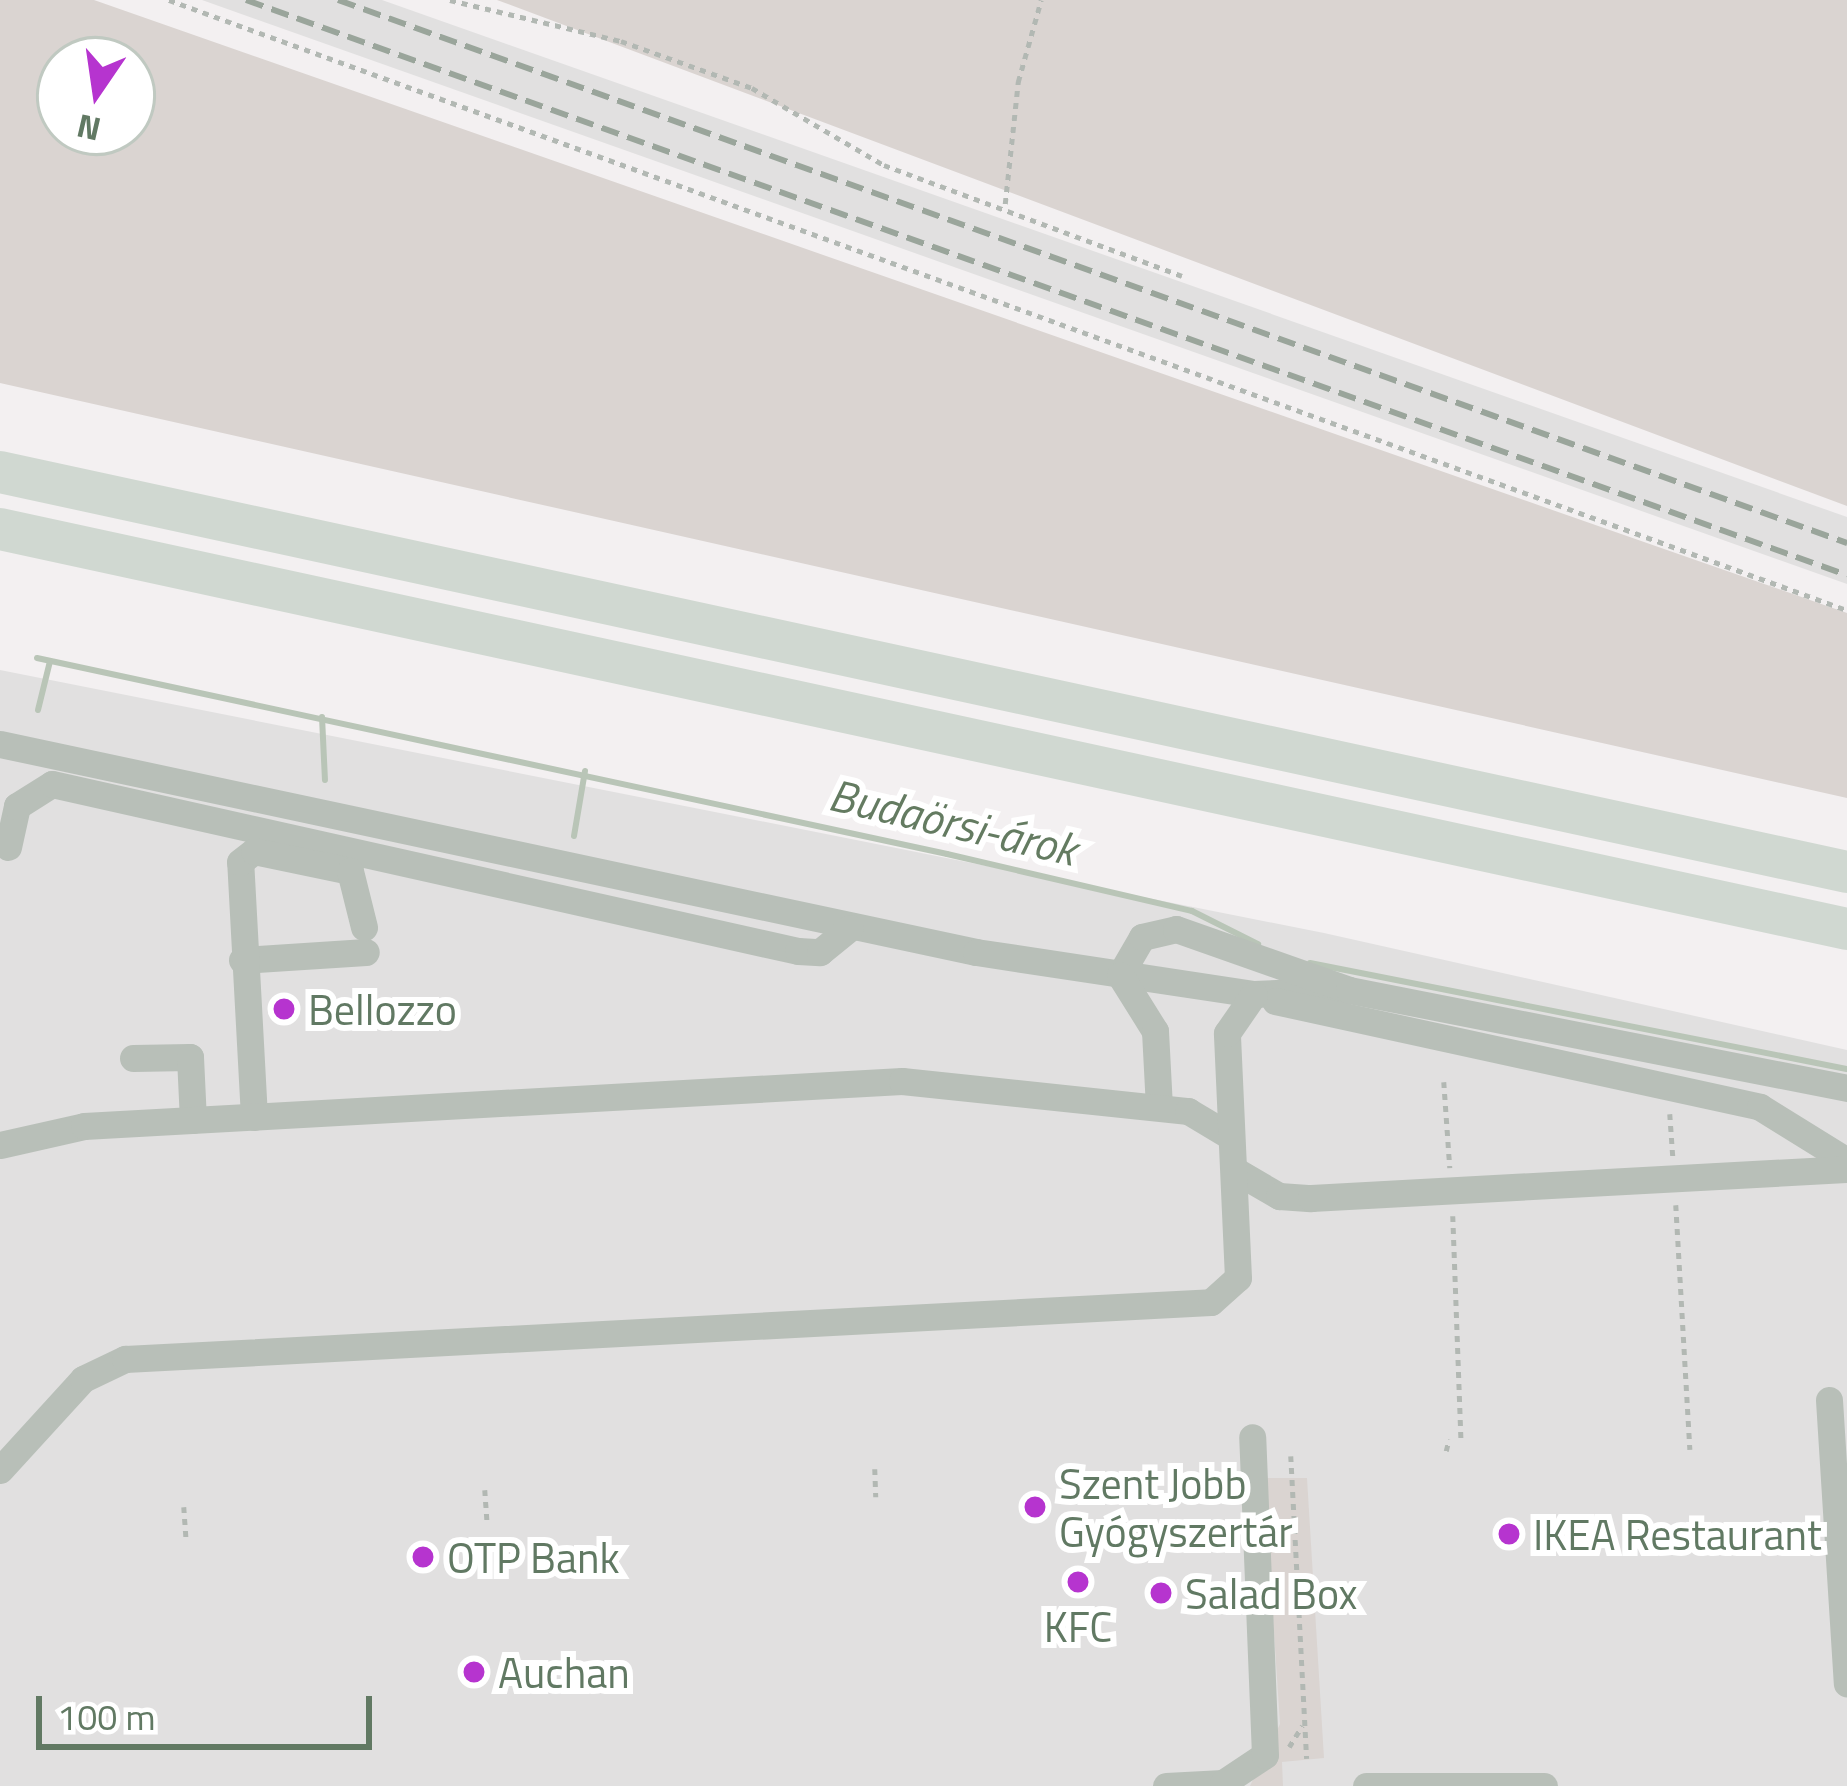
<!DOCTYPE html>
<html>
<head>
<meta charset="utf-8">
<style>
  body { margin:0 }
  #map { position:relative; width:1847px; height:1786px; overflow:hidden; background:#f3f0f1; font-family:"Titillium Web",sans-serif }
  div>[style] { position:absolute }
  .built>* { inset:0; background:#e1e0e0 }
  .green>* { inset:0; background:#dad4d1 }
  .stream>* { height:6px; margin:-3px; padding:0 3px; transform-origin:3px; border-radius:3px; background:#b9c5b7 }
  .path>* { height:4.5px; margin-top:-2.25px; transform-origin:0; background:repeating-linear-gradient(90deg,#b2b8b3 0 6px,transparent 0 12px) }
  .minor>* { height:27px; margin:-13.5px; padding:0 13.5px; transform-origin:13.5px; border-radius:13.5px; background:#b8bfb8 }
  .highway>* { height:42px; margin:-21px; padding:0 21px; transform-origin:21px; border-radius:21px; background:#d0d8d1 }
  .rail>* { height:6px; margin-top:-3px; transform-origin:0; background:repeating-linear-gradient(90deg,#9aa59b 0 18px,transparent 0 27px) }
  .dots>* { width:33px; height:33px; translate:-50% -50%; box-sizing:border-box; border:6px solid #fff; border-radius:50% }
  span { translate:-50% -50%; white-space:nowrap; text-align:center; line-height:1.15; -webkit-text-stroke:12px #fff; paint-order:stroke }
  .poi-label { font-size:42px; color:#617963 }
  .left { translate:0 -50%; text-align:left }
  .water-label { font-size:45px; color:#647b61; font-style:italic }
  .north { position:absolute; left:36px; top:36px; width:120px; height:120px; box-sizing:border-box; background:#fff; border:3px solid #c0c9c1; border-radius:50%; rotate:193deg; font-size:33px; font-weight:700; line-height:48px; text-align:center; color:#617963 }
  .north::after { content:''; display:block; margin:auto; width:42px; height:54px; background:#b634cf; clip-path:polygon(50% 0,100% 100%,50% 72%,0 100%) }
  .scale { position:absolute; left:36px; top:1696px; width:336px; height:54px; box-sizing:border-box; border:6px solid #617963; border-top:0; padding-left:15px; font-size:36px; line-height:42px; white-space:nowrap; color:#617963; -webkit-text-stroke:9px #fff; paint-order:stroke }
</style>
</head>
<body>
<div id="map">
  <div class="built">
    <i style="clip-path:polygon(202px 0,382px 0,1847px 517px,1847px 584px)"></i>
    <i style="clip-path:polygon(0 670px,1324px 933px,1847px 1050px,1847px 1786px,0 1786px)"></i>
  </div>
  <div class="green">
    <i style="clip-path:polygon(evenodd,0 0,94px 0,1847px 613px,1847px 798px,0 383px,0 0,60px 60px,132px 60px,132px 132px,60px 132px,60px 60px)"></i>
    <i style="clip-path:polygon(497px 0,1847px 0,1847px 506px)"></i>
    <i style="clip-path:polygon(1264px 1478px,1307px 1478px,1324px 1758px,1282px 1762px,1283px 1786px,1250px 1786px,1280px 1724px)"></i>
  </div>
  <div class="stream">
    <i style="left:37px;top:658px;width:931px;rotate:12.15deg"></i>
    <i style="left:947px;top:854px;width:252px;rotate:13.1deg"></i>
    <i style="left:1192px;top:911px;width:74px;rotate:26.6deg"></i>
    <i style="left:38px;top:710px;width:50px;rotate:-76.2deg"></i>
    <i style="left:322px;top:717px;width:63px;rotate:87.3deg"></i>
    <i style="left:574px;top:836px;width:66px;rotate:-80.4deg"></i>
    <i style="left:1310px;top:963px;width:547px;rotate:11.17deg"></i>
  </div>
  <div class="path">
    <i style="left:169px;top:0;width:1785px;rotate:19.98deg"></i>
    <i style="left:450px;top:0;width:176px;rotate:13.5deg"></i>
    <i style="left:621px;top:41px;width:139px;rotate:19.7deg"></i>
    <i style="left:752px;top:88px;width:153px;rotate:30.3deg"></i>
    <i style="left:884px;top:165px;width:318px;rotate:20.4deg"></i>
    <i style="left:1005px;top:204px;width:123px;rotate:-83.9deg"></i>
    <i style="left:1018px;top:82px;width:85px;rotate:-74.3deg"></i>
    <i style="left:1444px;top:1082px;width:86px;rotate:86deg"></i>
    <i style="left:1670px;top:1114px;width:43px;rotate:86deg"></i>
    <i style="left:1676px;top:1205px;width:245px;rotate:86.7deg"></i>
    <i style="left:1453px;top:1216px;width:222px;rotate:87.9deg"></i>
    <i style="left:1446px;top:1451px;width:12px;rotate:-76deg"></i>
    <i style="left:1291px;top:1456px;width:303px;rotate:87deg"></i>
    <i style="left:875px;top:1469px;width:28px;rotate:88deg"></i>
    <i style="left:485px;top:1490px;width:31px;rotate:86deg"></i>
    <i style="left:184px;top:1507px;width:31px;rotate:86deg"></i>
    <i style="left:1289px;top:1747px;width:25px;rotate:-58deg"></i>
  </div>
  <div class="minor">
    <i style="left:0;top:744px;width:998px;rotate:12.03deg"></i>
    <i style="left:976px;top:952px;width:281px;rotate:8.6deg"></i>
    <i style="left:1254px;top:994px;width:95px;rotate:-2.4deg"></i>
    <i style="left:8px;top:847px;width:42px;rotate:-77.6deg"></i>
    <i style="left:17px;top:806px;width:41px;rotate:-32.2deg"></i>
    <i style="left:52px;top:784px;width:764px;rotate:12.62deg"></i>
    <i style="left:798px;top:951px;width:22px;rotate:3deg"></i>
    <i style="left:820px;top:952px;width:38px;rotate:-39deg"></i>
    <i style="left:242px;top:960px;width:124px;rotate:-3.7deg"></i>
    <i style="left:1120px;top:975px;width:44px;rotate:-59.9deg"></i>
    <i style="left:1142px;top:937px;width:35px;rotate:-13deg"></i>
    <i style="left:1176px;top:929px;width:183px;rotate:19.4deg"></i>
    <i style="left:1349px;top:990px;width:508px;rotate:11.13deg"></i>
    <i style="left:1120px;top:975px;width:66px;rotate:58deg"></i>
    <i style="left:1155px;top:1031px;width:76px;rotate:87deg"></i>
    <i style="left:1275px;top:1001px;width:496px;rotate:12.3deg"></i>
    <i style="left:1760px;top:1107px;width:102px;rotate:31.8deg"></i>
    <i style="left:133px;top:1058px;width:57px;rotate:-1deg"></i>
    <i style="left:190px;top:1057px;width:63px;rotate:87.3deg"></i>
    <i style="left:254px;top:1117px;width:255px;rotate:-93.1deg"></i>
    <i style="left:240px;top:862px;width:18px;rotate:-38deg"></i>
    <i style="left:254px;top:851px;width:98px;rotate:11.8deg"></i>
    <i style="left:350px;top:871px;width:58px;rotate:76deg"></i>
    <i style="left:0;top:1145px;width:86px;rotate:-12.7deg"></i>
    <i style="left:84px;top:1126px;width:819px;rotate:-3.15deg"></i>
    <i style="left:902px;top:1081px;width:288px;rotate:6deg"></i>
    <i style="left:1188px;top:1111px;width:49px;rotate:30.8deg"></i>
    <i style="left:1236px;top:1171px;width:50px;rotate:30.2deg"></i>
    <i style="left:1279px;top:1196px;width:32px;rotate:4deg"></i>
    <i style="left:1311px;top:1198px;width:537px;rotate:-3.1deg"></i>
    <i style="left:1829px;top:1400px;width:284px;rotate:86.4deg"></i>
    <i style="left:0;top:1470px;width:123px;rotate:-47.6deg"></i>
    <i style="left:83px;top:1379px;width:47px;rotate:-25.5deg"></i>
    <i style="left:125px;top:1359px;width:1087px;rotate:-3deg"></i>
    <i style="left:1211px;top:1302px;width:36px;rotate:-42deg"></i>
    <i style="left:1238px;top:1278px;width:245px;rotate:-92.6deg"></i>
    <i style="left:1227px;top:1033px;width:47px;rotate:-55.3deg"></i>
    <i style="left:1166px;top:1786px;width:57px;rotate:-3deg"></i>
    <i style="left:1223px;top:1783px;width:50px;rotate:-33.7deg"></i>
    <i style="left:1265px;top:1755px;width:318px;rotate:-92.3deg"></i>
    <i style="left:1366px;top:1786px;width:178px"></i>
  </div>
  <div class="highway">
    <i style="left:0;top:472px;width:1890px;rotate:12.22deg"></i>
    <i style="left:0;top:529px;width:1890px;rotate:12.22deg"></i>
  </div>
  <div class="rail">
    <i style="left:246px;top:0;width:1701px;rotate:19.76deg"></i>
    <i style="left:338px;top:0;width:1604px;rotate:19.79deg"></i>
  </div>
  <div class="dots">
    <i style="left:284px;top:1009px;background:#b634cf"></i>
    <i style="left:1035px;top:1507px;background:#b634cf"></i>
    <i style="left:1509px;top:1534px;background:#b634cf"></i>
    <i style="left:423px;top:1557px;background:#b634cf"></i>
    <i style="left:1078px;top:1582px;background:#b634cf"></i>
    <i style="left:1161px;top:1593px;background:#b634cf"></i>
    <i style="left:474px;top:1672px;background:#b634cf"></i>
  </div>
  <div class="poi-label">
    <span class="left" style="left:308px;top:1009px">Bellozzo</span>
    <span class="left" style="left:1059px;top:1507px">Szent Jobb<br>Gyógyszertár</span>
    <span class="left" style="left:1533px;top:1534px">IKEA Restaurant</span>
    <span class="left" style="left:447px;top:1557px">OTP Bank</span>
    <span class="left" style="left:1185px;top:1593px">Salad Box</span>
    <span style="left:1078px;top:1626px">KFC</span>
    <span class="left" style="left:498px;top:1672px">Auchan</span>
  </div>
  <div class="water-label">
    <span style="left:953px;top:822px;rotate:13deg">Budaörsi-árok</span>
  </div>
  <div class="north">N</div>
  <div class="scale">100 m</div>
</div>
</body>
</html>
